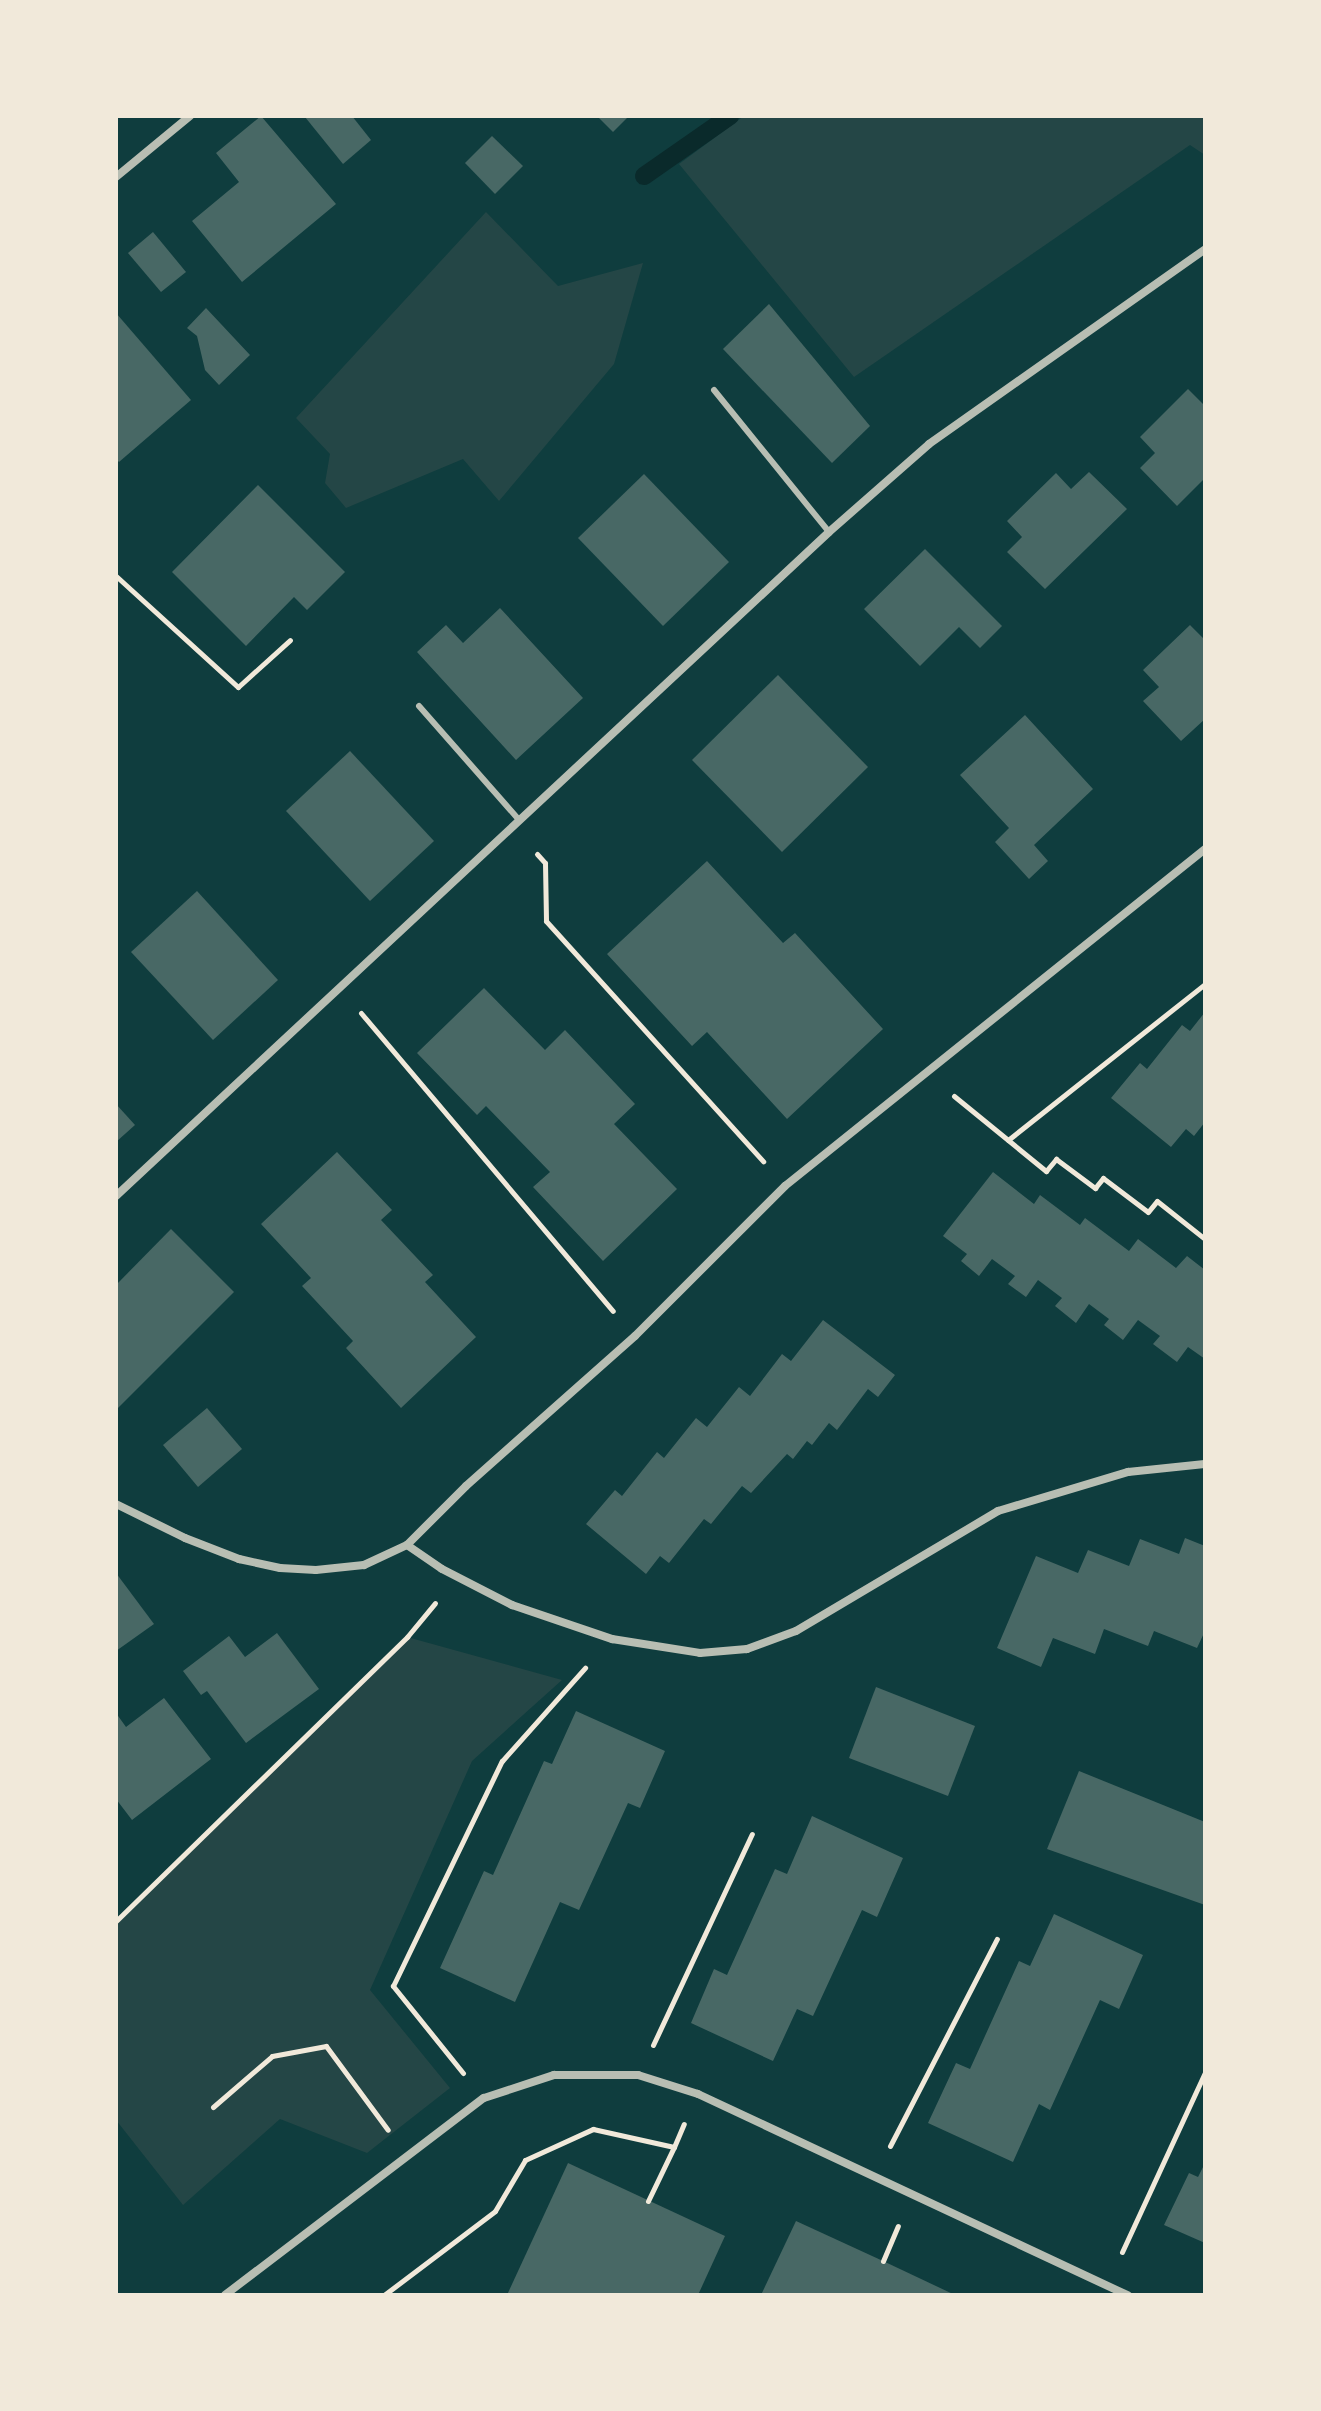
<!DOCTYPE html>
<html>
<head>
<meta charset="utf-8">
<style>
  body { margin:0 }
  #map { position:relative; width:1321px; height:2411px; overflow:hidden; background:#0f3d3e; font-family:"DejaVu Sans",sans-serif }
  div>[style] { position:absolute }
  .green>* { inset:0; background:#244646 }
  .stream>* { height:18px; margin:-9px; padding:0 9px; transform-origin:9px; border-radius:9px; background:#0a2a2b }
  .building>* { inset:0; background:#486865 }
  .path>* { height:5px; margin:-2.5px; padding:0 2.5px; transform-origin:2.5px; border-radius:2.5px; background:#f1e9da }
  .service>* { height:6px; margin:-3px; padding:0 3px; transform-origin:3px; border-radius:3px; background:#b8beb3 }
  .minor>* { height:8px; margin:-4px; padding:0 4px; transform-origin:4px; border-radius:4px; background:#b8beb3 }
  span { translate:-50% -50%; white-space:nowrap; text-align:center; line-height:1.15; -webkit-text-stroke:8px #f1e9da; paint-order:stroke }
  .frame { position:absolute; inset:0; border:118px solid #f1e9da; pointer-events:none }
</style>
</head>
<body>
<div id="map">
  <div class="green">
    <i style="clip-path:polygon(744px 116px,1205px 116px,1205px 155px,1190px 145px,854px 377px,679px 164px)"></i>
    <i style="clip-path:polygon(486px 212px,558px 286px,643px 263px,614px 364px,499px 501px,463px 459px,346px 508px,325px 483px,330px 454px,296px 418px)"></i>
    <i style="clip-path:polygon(407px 1637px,562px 1680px,472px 1761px,370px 1990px,450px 2088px,367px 2153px,280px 2119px,183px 2205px,116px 2120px,116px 1921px)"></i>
  </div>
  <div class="stream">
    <i style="left:644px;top:176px;width:105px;rotate:-34.9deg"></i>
  </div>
  <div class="building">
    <i style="clip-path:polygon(261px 116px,336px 204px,242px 282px,192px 221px,239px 182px,216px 153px)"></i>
    <i style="clip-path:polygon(352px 116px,371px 140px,343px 164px,305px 117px)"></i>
    <i style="clip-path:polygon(597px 116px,629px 116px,613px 132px)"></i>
    <i style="clip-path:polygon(492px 136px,523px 166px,495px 194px,465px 163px)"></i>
    <i style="clip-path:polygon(153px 232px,186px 272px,161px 292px,128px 253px)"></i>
    <i style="clip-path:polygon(769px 304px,870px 426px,832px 463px,723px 349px)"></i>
    <i style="clip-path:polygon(206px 308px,250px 355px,219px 385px,205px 370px,197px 336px,187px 328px)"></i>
    <i style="clip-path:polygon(116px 313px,191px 400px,119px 462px,116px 459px)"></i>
    <i style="clip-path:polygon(1188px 389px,1205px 406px,1205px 478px,1177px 506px,1140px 468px,1155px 453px,1140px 437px)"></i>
    <i style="clip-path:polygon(1089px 472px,1127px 509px,1045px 589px,1007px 552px,1022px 537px,1007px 521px,1056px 473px,1071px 489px)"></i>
    <i style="clip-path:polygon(644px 474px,729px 562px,663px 626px,578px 538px)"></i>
    <i style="clip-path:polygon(258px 485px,345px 572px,307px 610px,294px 597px,246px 646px,172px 572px)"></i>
    <i style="clip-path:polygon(925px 549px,1002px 626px,980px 648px,959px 627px,920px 666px,864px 609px)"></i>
    <i style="clip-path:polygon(500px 608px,583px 698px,516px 760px,417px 652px,446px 625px,463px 643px)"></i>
    <i style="clip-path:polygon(1190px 625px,1205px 640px,1205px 719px,1181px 741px,1143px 701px,1159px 687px,1143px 670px)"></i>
    <i style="clip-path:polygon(778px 675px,868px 767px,782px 852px,692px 760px)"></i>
    <i style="clip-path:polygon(1025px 715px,1093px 789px,1034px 845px,1048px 861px,1029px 879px,995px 842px,1009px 828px,960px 775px)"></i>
    <i style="clip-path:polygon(350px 751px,434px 841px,370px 901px,286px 811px)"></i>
    <i style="clip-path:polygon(707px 861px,783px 943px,795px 933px,883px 1029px,787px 1119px,707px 1032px,692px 1046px,607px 954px)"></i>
    <i style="clip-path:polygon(197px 891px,278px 980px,213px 1040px,131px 952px)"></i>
    <i style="clip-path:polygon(484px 988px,545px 1050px,565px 1030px,635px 1104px,614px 1124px,677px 1189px,603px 1261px,533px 1187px,550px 1172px,486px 1106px,477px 1115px,417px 1053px)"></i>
    <i style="clip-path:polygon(1205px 1012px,1205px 1122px,1194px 1136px,1186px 1129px,1171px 1147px,1111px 1098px,1140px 1063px,1147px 1069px,1182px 1025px,1190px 1031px)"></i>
    <i style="clip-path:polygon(116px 1104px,135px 1125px,116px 1142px)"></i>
    <i style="clip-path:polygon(337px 1152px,392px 1210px,381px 1220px,433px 1275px,425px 1282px,476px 1337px,401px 1408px,346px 1348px,353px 1341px,302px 1286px,311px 1278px,261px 1224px)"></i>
    <i style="clip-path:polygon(993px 1172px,1034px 1204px,1040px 1195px,1080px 1225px,1085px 1218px,1129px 1251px,1138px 1239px,1176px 1268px,1187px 1256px,1205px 1270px,1205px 1359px,1188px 1347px,1177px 1362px,1153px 1344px,1160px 1336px,1138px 1320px,1123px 1340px,1104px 1325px,1109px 1319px,1089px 1304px,1076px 1323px,1055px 1306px,1062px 1298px,1038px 1280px,1026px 1297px,1008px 1284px,1015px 1276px,992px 1259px,979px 1276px,961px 1261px,967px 1254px,943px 1236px)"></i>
    <i style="clip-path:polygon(171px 1229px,234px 1292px,116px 1410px,116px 1285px)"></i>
    <i style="clip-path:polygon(823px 1320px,895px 1375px,878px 1397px,868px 1389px,837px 1430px,829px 1423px,812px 1445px,807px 1441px,793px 1459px,787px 1454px,751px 1493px,742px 1486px,711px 1524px,704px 1519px,669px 1563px,660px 1556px,646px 1574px,586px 1524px,615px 1490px,622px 1496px,657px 1452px,664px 1458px,696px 1418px,707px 1427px,739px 1387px,750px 1396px,782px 1354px,791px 1361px)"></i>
    <i style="clip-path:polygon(207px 1408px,242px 1449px,198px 1487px,163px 1445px)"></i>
    <i style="clip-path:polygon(1185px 1538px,1205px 1546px,1205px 1631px,1197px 1648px,1154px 1631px,1148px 1646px,1104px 1629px,1095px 1654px,1053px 1638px,1041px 1667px,997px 1648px,1036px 1556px,1078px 1573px,1088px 1550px,1129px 1566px,1140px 1539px,1179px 1554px)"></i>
    <i style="clip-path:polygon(116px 1573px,154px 1624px,116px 1651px)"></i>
    <i style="clip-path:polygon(277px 1633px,319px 1689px,246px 1743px,207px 1691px,201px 1695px,183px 1671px,229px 1636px,245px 1657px)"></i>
    <i style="clip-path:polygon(876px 1687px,975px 1726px,948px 1796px,849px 1758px)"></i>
    <i style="clip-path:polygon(164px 1698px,211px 1759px,132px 1820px,116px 1799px,116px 1713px,126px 1727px)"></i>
    <i style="clip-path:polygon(576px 1711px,665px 1751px,640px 1808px,628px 1803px,579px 1910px,560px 1902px,515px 2002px,440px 1968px,484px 1871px,493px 1875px,544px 1761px,552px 1764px)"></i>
    <i style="clip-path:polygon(1079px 1771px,1205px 1822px,1205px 1905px,1047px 1849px)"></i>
    <i style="clip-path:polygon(812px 1816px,903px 1858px,877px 1917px,862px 1910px,813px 2016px,797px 2009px,773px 2061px,691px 2023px,714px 1969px,727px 1975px,775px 1869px,787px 1874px)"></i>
    <i style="clip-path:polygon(1054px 1914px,1143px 1955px,1119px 2009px,1100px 2000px,1050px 2110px,1039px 2104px,1013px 2162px,928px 2123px,956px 2063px,970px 2069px,1019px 1961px,1030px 1966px)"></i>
    <i style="clip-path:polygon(568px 2163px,725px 2236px,698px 2295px,507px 2295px)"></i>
    <i style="clip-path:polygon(1205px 2163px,1205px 2243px,1164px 2225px,1189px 2173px,1198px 2177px)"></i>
    <i style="clip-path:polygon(796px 2221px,883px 2261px,955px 2295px,761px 2295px)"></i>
  </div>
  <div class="path">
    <i style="left:116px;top:576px;width:165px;rotate:42.3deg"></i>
    <i style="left:238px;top:687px;width:70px;rotate:-42.1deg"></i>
    <i style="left:537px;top:854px;width:12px;rotate:48deg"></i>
    <i style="left:545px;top:863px;width:58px;rotate:89deg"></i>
    <i style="left:546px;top:921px;width:324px;rotate:47.9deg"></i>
    <i style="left:361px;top:1013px;width:390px;rotate:49.8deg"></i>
    <i style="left:954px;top:1096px;width:119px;rotate:39.2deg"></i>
    <i style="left:1046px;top:1171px;width:16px;rotate:-50deg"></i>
    <i style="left:1056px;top:1159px;width:49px;rotate:36.6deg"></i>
    <i style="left:1095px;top:1188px;width:13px;rotate:-51deg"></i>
    <i style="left:1103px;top:1178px;width:56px;rotate:37.1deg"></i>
    <i style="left:1148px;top:1212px;width:14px;rotate:-51deg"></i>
    <i style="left:1157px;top:1201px;width:61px;rotate:38.4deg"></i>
    <i style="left:1008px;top:1140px;width:251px;rotate:-38.4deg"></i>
    <i style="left:116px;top:1921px;width:407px;rotate:-44.3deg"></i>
    <i style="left:407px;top:1637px;width:44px;rotate:-50.5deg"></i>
    <i style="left:653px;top:2045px;width:233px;rotate:-64.9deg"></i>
    <i style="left:463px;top:2073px;width:112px;rotate:-128.8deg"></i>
    <i style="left:393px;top:1986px;width:250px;rotate:-64.2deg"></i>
    <i style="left:502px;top:1761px;width:125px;rotate:-48.3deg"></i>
    <i style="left:213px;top:2107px;width:78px;rotate:-40.8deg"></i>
    <i style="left:272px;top:2056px;width:55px;rotate:-10.5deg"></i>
    <i style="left:326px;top:2046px;width:104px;rotate:53.6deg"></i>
    <i style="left:890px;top:2146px;width:233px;rotate:-62.7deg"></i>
    <i style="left:648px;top:2201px;width:60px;rotate:-64.3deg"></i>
    <i style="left:1122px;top:2252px;width:198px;rotate:-65.2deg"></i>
    <i style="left:883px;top:2261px;width:38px;rotate:-67deg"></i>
    <i style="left:384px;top:2295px;width:139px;rotate:-37.1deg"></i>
    <i style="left:495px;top:2211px;width:59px;rotate:-59.5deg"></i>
    <i style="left:525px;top:2160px;width:75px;rotate:-24.5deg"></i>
    <i style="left:593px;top:2129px;width:83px;rotate:12.5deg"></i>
    <i style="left:674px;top:2147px;width:25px;rotate:-67deg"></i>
  </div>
  <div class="service">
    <i style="left:714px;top:390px;width:183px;rotate:51deg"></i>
    <i style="left:419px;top:706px;width:152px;rotate:48.7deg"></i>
  </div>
  <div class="minor">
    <i style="left:116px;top:177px;width:96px;rotate:-39.5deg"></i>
    <i style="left:116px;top:1196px;width:974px;rotate:-42.96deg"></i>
    <i style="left:829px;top:532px;width:133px;rotate:-41.3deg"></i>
    <i style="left:929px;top:444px;width:338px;rotate:-35.2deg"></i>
    <i style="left:116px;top:1504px;width:77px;rotate:26.2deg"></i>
    <i style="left:185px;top:1538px;width:58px;rotate:21.3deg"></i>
    <i style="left:239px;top:1559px;width:42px;rotate:12.4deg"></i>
    <i style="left:280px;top:1568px;width:36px;rotate:3deg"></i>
    <i style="left:316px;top:1570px;width:48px;rotate:-5.9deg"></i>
    <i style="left:364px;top:1565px;width:47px;rotate:-24.9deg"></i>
    <i style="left:407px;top:1545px;width:83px;rotate:-45deg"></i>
    <i style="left:466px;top:1486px;width:226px;rotate:-41.6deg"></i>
    <i style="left:635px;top:1336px;width:212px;rotate:-45deg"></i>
    <i style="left:785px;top:1186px;width:538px;rotate:-38.74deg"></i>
    <i style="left:407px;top:1545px;width:42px;rotate:34.4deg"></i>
    <i style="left:442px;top:1569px;width:79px;rotate:27.2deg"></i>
    <i style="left:512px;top:1605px;width:106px;rotate:18.8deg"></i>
    <i style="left:612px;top:1639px;width:89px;rotate:9deg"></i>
    <i style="left:700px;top:1653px;width:47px;rotate:-4.9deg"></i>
    <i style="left:747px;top:1649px;width:52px;rotate:-20.2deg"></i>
    <i style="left:796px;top:1631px;width:235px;rotate:-30.7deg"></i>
    <i style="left:998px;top:1511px;width:136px;rotate:-16.7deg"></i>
    <i style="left:1128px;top:1472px;width:77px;rotate:-5.9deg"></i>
    <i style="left:225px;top:2295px;width:325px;rotate:-37.3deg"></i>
    <i style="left:484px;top:2098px;width:74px;rotate:-18.2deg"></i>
    <i style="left:554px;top:2075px;width:84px"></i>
    <i style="left:638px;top:2075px;width:63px;rotate:17.6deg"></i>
    <i style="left:698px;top:2094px;width:475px;rotate:25.1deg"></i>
  </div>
  <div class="frame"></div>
</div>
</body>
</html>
